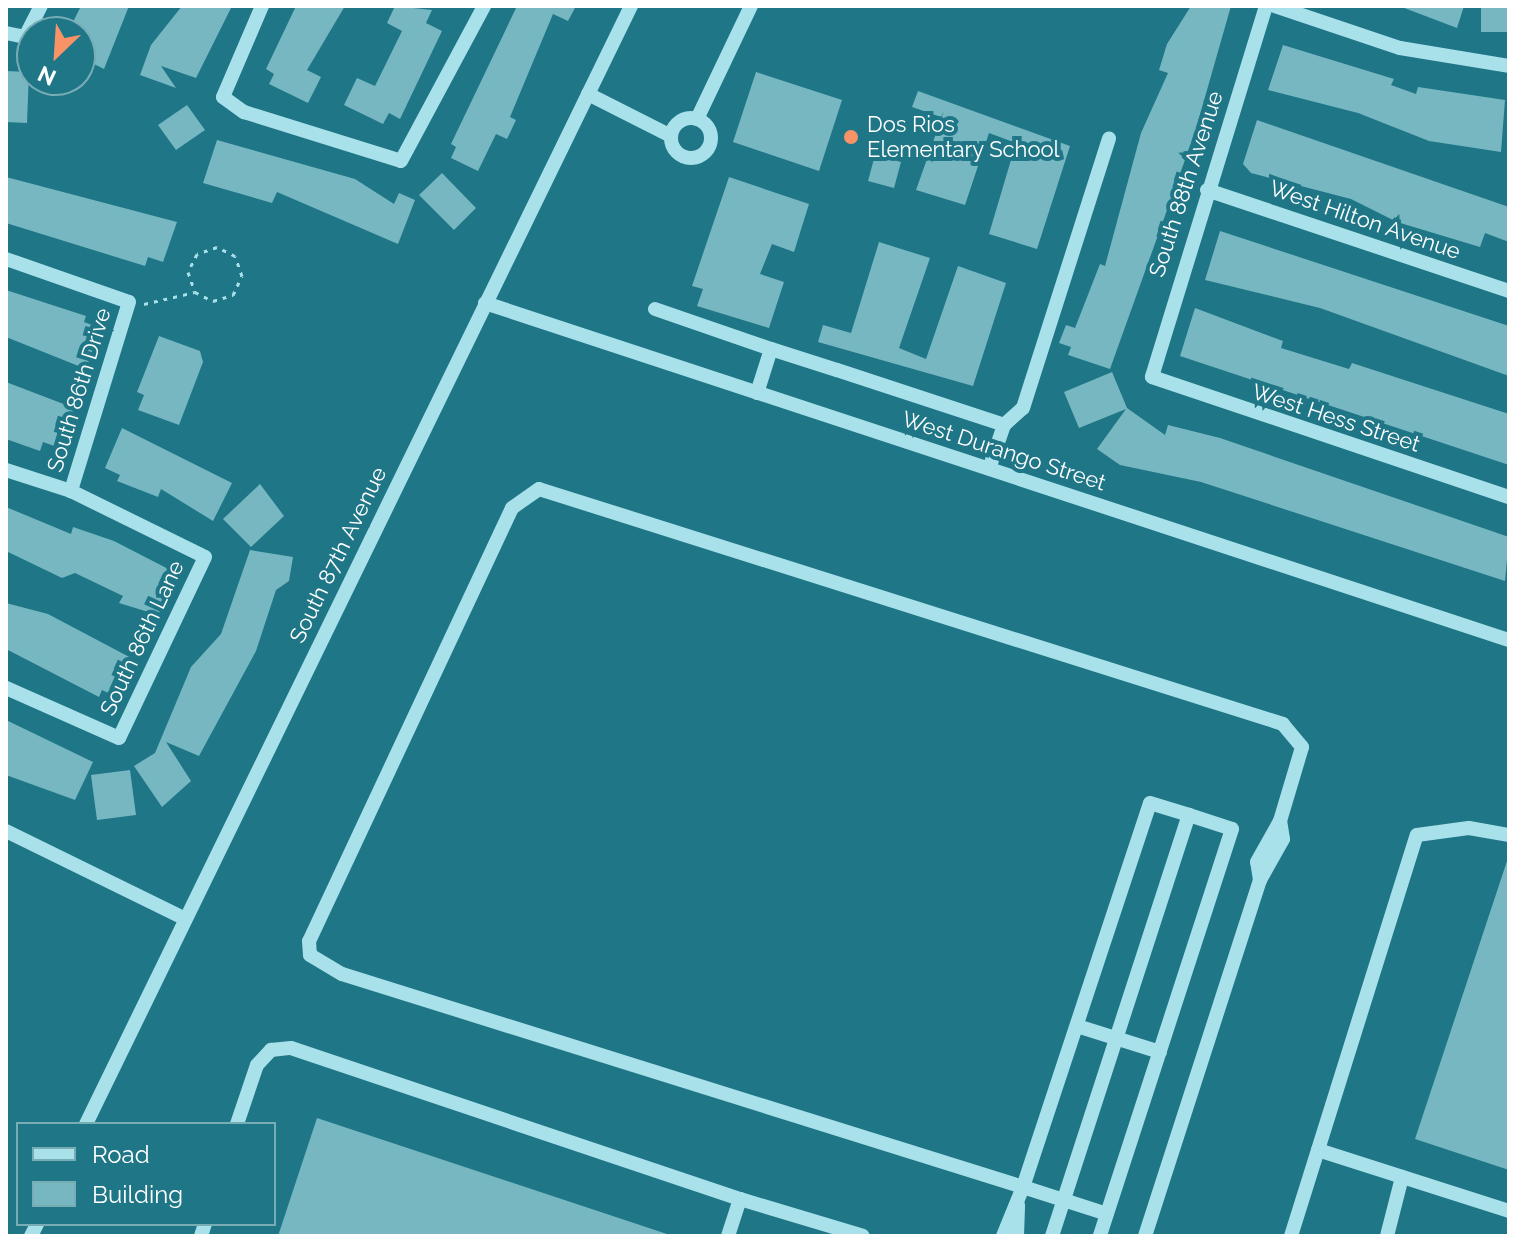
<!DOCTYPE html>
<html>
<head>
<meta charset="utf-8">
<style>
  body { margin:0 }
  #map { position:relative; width:1515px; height:1242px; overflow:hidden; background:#1f7686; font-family:Raleway,sans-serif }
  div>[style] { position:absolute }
  .building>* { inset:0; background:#76b7c2 }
  .path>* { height:3px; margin-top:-1.5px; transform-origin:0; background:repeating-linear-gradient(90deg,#a8e1ea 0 4px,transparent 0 10px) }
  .minor>* { height:14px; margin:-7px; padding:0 7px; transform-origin:7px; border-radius:7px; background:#a8e1ea }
  .minor>.ring { margin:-7px; padding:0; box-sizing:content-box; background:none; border:14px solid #a8e1ea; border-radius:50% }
  .dots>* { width:22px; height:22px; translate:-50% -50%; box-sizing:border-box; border:4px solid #1f7686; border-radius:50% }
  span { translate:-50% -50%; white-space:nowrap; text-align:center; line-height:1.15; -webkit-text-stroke:8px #1f7686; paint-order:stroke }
  .poi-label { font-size:22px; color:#fff }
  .left { translate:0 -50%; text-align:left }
  .street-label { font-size:22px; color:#fff }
  .frame { position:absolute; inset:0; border:8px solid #fff; pointer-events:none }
  .legend { position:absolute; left:16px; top:1122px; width:260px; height:104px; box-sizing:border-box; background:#1f7686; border:2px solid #79adb6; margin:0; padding:10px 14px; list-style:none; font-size:24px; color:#fff }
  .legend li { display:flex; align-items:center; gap:16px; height:40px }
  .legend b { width:40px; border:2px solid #79adb6 }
  .north { position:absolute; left:16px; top:16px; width:80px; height:80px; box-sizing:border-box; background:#1f7686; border:2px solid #79adb6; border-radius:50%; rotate:205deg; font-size:22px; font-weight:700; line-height:32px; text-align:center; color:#fff }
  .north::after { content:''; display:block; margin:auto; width:28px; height:36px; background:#f89368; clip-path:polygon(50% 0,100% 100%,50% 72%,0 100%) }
</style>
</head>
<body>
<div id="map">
  <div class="building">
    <i style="clip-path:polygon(81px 6px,129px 6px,104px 69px,80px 57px,80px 32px,68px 32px)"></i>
    <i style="clip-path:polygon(182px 6px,232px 6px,196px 78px,161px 66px,176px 88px,140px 75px,151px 45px)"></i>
    <i style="clip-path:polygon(296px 6px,345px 6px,307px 70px,321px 77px,308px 103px,269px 84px,274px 74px,266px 69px)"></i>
    <i style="clip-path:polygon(395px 6px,432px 10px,426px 23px,442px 31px,400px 119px,389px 113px,383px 124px,344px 105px,357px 78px,375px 86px,402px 31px,387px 23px)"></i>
    <i style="clip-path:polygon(517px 6px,576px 6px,568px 21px,553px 14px,510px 117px,516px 120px,507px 139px,496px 134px,478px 171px,451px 158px,456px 147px,451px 144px)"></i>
    <i style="clip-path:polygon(1191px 6px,1231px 6px,1195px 132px,1110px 369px,1068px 355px,1071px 347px,1059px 343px,1066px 325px,1075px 328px,1100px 264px,1105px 266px,1141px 133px,1168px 73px,1159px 70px,1167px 44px)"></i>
    <i style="clip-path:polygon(1399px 6px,1464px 6px,1457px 28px)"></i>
    <i style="clip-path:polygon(1481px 6px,1509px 6px,1509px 32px,1481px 32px)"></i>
    <i style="clip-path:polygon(1283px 45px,1394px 79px,1391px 85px,1416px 94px,1418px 87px,1505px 100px,1501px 152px,1429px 141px,1358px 113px,1268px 90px)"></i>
    <i style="clip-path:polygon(6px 71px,29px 72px,27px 123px,6px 122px)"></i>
    <i style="clip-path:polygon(756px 72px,842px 100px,819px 171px,733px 142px)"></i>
    <i style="clip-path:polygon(918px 91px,1070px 146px,1037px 249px,989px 234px,1016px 143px,989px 133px,965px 205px,916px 190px,944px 111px,941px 117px,912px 107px)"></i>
    <i style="clip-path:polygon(187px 105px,205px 130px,176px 150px,158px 125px)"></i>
    <i style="clip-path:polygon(1257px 120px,1509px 207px,1509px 242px,1485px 233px,1480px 247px,1397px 222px,1351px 199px,1251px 173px,1243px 164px)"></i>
    <i style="clip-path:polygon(217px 140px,355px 179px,394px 204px,399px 193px,415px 200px,398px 244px,277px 192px,272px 203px,203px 183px)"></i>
    <i style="clip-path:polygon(875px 155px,901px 162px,894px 188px,868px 181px)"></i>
    <i style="clip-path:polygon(442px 173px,476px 208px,454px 230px,419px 195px)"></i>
    <i style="clip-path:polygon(6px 177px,177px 222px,163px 262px,148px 257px,145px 266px,6px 223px)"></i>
    <i style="clip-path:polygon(729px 177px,809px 204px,794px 252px,772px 244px,760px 274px,784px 282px,769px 328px,697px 306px,703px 289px,692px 286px)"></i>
    <i style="clip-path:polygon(1220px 231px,1509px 326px,1509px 376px,1320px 308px,1205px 280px)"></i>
    <i style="clip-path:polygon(879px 242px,930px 258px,899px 348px,926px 359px,958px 266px,1006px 283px,973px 386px,818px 342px,823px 325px,851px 333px)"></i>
    <i style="clip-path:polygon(6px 290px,86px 316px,84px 322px,100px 328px,86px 369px,6px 337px)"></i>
    <i style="clip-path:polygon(1195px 308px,1283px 341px,1281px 348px,1349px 369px,1352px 363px,1509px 414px,1509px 465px,1180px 356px)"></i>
    <i style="clip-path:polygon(159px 336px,200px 351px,203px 362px,179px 425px,138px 410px,144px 395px,137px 392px)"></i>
    <i style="clip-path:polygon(1112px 372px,1127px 408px,1165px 435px,1168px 425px,1220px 438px,1509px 537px,1505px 581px,1201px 482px,1120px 465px,1097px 449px,1126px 409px,1079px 428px,1064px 392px)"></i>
    <i style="clip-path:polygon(6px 382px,74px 408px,60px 448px,43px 442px,40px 451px,6px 439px)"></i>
    <i style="clip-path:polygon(122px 428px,232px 483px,213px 521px,161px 489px,158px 497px,117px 481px,120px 475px,105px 468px)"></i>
    <i style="clip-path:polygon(260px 484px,284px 516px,251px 547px,223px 519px)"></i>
    <i style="clip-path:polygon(6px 507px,71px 534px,73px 527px,114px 541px,178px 574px,158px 615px,119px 603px,123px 596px,75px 573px,62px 578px,6px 551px)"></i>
    <i style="clip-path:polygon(250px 550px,293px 557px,289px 581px,276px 590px,256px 651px,199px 756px,166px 742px,191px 781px,162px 807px,134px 766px,155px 753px,191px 667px,221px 634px)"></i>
    <i style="clip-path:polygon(6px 603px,48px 614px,135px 660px,118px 698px,102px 690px,99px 697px,6px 649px)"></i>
    <i style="clip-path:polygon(6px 720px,93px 762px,75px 800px,6px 775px)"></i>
    <i style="clip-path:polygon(130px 770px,136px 815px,97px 820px,91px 775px)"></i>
    <i style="clip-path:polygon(1507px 861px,1509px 862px,1509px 1170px,1415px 1139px)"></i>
    <i style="clip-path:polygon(317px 1118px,667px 1234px,667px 1236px,278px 1236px)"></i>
  </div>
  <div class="path">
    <i style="left:144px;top:304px;width:52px;rotate:-13.2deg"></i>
    <i style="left:195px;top:292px;width:20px;rotate:27deg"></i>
    <i style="left:213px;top:301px;width:21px;rotate:-17deg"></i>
    <i style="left:233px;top:295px;width:21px;rotate:-65deg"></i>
    <i style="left:242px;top:276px;width:21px;rotate:-109deg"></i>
    <i style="left:235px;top:256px;width:20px;rotate:-153deg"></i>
    <i style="left:217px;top:247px;width:21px;rotate:161deg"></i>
    <i style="left:197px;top:254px;width:20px;rotate:117deg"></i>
    <i style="left:188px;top:272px;width:21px;rotate:71deg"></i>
  </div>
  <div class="minor">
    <i style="left:262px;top:6px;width:99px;rotate:113.2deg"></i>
    <i style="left:223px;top:97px;width:26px;rotate:36deg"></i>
    <i style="left:244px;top:112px;width:164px;rotate:17.3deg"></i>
    <i style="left:401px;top:161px;width:176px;rotate:-61.8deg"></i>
    <i style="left:1266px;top:6px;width:388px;rotate:107.1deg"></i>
    <i style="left:1152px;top:377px;width:377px;rotate:18.6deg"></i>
    <i style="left:1275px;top:6px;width:132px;rotate:18.6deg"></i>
    <i style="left:1400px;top:48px;width:110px;rotate:9.4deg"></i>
    <i style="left:6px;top:33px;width:19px;rotate:12deg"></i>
    <i style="left:25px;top:37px;width:35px;rotate:-63deg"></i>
    <i style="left:588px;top:94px;width:93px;rotate:26.8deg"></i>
    <i class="ring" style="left:671px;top:118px;width:26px;height:26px"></i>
    <i style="left:697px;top:119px;width:125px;rotate:-64.5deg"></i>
    <i style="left:1207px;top:190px;width:318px;rotate:18.5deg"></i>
    <i style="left:6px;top:259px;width:130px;rotate:19.3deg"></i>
    <i style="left:129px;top:302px;width:198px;rotate:107.1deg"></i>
    <i style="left:485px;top:303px;width:1078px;rotate:18.22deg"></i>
    <i style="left:655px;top:309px;width:123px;rotate:19deg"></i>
    <i style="left:757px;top:393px;width:46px;rotate:-72.3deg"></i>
    <i style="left:771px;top:349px;width:69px;rotate:17.7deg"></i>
    <i style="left:837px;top:370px;width:176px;rotate:18.2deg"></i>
    <i style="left:1004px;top:425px;width:46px;rotate:108.8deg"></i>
    <i style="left:1004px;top:425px;width:25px;rotate:-42deg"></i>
    <i style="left:1023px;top:408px;width:283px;rotate:-72.3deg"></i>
    <i style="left:6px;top:470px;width:68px;rotate:17.9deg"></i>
    <i style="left:71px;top:491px;width:149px;rotate:26.2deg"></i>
    <i style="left:205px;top:557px;width:200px;rotate:115.4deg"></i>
    <i style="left:119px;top:738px;width:124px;rotate:-156.1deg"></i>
    <i style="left:6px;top:831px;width:200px;rotate:26.1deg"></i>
    <i style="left:1260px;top:880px;width:18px;rotate:-99deg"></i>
    <i style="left:1257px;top:862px;width:47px;rotate:-60.7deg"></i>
    <i style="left:1077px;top:1026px;width:87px;rotate:17.4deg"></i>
    <i style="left:86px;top:1124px;width:1244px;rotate:-64.01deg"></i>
    <i style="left:237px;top:1124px;width:62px;rotate:-71.3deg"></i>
    <i style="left:257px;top:1065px;width:21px;rotate:-47deg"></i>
    <i style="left:271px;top:1050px;width:20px;rotate:-6deg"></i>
    <i style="left:291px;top:1048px;width:474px;rotate:18.6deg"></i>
    <i style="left:1318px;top:1150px;width:201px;rotate:17.7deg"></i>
    <i style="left:31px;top:1236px;width:13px;rotate:-63deg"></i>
    <i style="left:201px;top:1236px;width:13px;rotate:-72deg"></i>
    <i style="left:728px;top:1236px;width:39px;rotate:-72deg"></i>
    <i style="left:740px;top:1199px;width:128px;rotate:16.7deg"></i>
    <i style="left:1003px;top:1236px;width:53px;rotate:-67.8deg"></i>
    <i style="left:1023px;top:1187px;width:88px;rotate:17.8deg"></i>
    <i style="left:1017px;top:1236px;width:31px;rotate:-88deg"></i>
    <i style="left:1052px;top:1236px;width:443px;rotate:-72deg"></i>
    <i style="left:1189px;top:815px;width:45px;rotate:18deg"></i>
    <i style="left:1232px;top:829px;width:428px;rotate:108deg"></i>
    <i style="left:1145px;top:1236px;width:374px;rotate:-72.1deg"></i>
    <i style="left:1260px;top:880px;width:47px;rotate:-60.7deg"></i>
    <i style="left:1283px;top:839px;width:18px;rotate:-99deg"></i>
    <i style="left:1280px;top:821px;width:77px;rotate:-73.4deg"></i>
    <i style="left:1302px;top:747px;width:30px;rotate:-130deg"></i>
    <i style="left:1283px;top:724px;width:780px;rotate:-162.47deg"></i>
    <i style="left:539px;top:489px;width:33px;rotate:145deg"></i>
    <i style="left:512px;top:508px;width:478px;rotate:115.1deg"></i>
    <i style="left:309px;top:941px;width:14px;rotate:86deg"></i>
    <i style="left:310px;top:955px;width:37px;rotate:31deg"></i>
    <i style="left:342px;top:974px;width:714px;rotate:17.37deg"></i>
    <i style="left:1023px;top:1187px;width:404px;rotate:-71.7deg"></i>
    <i style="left:1150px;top:803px;width:41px;rotate:17.1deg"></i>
    <i style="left:1291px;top:1236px;width:420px;rotate:-72.6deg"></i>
    <i style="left:1417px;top:835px;width:52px;rotate:-7.7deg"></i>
    <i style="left:1469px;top:828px;width:41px;rotate:9.9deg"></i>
    <i style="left:1387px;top:1236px;width:61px;rotate:-75.7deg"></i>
  </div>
  <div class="dots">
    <i style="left:851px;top:137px;background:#f89368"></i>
  </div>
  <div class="poi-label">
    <span class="left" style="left:867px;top:137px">Dos Rios<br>Elementary School</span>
  </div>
  <div class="street-label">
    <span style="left:1186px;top:184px;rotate:-72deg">South 88th Avenue</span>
    <span style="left:1365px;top:220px;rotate:19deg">West Hilton Avenue</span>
    <span style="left:79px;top:390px;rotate:-73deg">South 86th Drive</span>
    <span style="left:1336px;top:418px;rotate:18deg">West Hess Street</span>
    <span style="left:1004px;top:451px;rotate:18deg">West Durango Street</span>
    <span style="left:338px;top:555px;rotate:-64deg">South 87th Avenue</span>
    <span style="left:142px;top:638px;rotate:-65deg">South 86th Lane</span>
  </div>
  <div class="frame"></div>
  <ul class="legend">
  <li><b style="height:10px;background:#a8e1ea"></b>Road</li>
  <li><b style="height:22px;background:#76b7c2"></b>Building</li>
  </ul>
  <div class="north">N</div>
</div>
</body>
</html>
